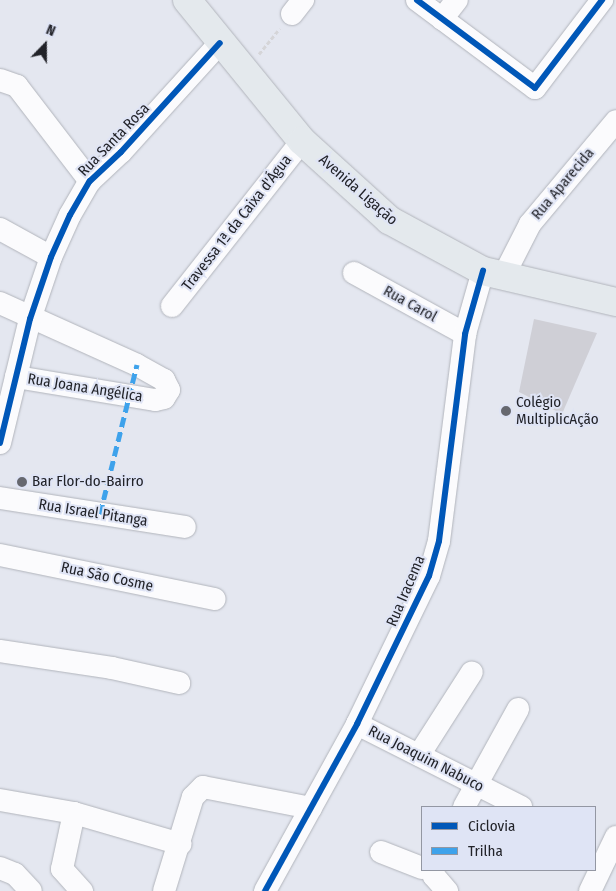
<!DOCTYPE html>
<html>
<head>
<meta charset="utf-8">
<style>
  body { margin:0 }
  #map { position:relative; width:616px; height:891px; overflow:hidden; background:#e4e7f0; font-family:"Fira Sans Condensed",sans-serif }
  div>[style] { position:absolute }
  .building>* { inset:0; background:#cfcfd6 }
  .path>* { height:3px; margin-top:-1.5px; transform-origin:0; background:repeating-linear-gradient(90deg,#d5d5d8 0 4px,transparent 0 6.5px) }
  .roads { filter:drop-shadow(0 0 1px #b1b4bb) drop-shadow(0 0 1px #b1b4bb) }
  .minor>* { height:22px; margin:-11px; padding:0 11px; transform-origin:11px; border-radius:11px; background:#fbfbfd }
  .major>* { height:28px; margin:-14px; padding:0 14px; transform-origin:14px; border-radius:14px; background:#e4e9ed }
  .quiet>* { height:5px; margin-top:-2.5px; transform-origin:0; background:repeating-linear-gradient(90deg,#3ea2eb 0 10px,transparent 0 15px) }
  .cycleway>* { height:6px; margin:-3px; padding:0 3px; transform-origin:3px; border-radius:3px; background:#0057b8 }
  .dots>* { width:14px; height:14px; translate:-50% -50%; box-sizing:border-box; border:2px solid #dfe4f5; border-radius:50% }
  span { translate:-50% -50%; white-space:nowrap; text-align:center; line-height:1.15; -webkit-text-stroke:4px #dfe4f5; paint-order:stroke }
  .street-label { font-size:15px; color:#222329 }
  .poi-label { font-size:15px; color:#222329 }
  .left { translate:0 -50%; text-align:left }
  .legend { position:absolute; left:421px; top:806px; width:175px; height:65px; box-sizing:border-box; background:#dfe4f5; border:1px solid #9397a3; margin:0; padding:6px 9px; list-style:none; font-size:15px; color:#222329 }
  .legend li { display:flex; align-items:center; gap:10px; height:25px }
  .legend b { width:25px; border:1px solid #9397a3 }
  .north { position:absolute; left:20px; top:20px; width:50px; height:50px; -webkit-text-stroke:4px #dfe4f5; paint-order:stroke; rotate:22deg; font-size:14px; font-weight:700; line-height:20px; text-align:center; color:#222329 }
  .north::after { content:''; display:block; margin:auto; width:18px; height:22px; background:#222329; clip-path:polygon(50% 0,100% 100%,50% 72%,0 100%) }
</style>
</head>
<body>
<div id="map">
  <div class="building">
    <i style="clip-path:polygon(534px 319px,597px 333px,562px 414px,519px 392px)"></i>
  </div>
  <div class="path">
    <i style="left:259px;top:54px;width:33px;rotate:-51deg"></i>
  </div>
  <div class="roads">
    <div class="minor">
      <i style="left:417px;top:0;width:147px;rotate:36.7deg"></i>
      <i style="left:535px;top:88px;width:111px;rotate:-52.7deg"></i>
      <i style="left:292px;top:14px;width:18px;rotate:-52deg"></i>
      <i style="left:442px;top:19px;width:24px;rotate:-52deg"></i>
      <i style="left:0;top:80px;width:18px;rotate:19deg"></i>
      <i style="left:17px;top:86px;width:120px;rotate:52.5deg"></i>
      <i style="left:0;top:229px;width:58px;rotate:28.8deg"></i>
      <i style="left:354px;top:273px;width:127px;rotate:28.8deg"></i>
      <i style="left:503px;top:277px;width:59px;rotate:-63deg"></i>
      <i style="left:530px;top:224px;width:134px;rotate:-50.1deg"></i>
      <i style="left:0;top:303px;width:150px;rotate:24.3deg"></i>
      <i style="left:137px;top:365px;width:31px;rotate:29deg"></i>
      <i style="left:164px;top:380px;width:11px;rotate:63deg"></i>
      <i style="left:169px;top:390px;width:9px;rotate:122deg"></i>
      <i style="left:164px;top:398px;width:9px;rotate:167deg"></i>
      <i style="left:155px;top:400px;width:141px;rotate:-170.6deg"></i>
      <i style="left:172px;top:306px;width:210px;rotate:-51.8deg"></i>
      <i style="left:0;top:443px;width:128px;rotate:-76.4deg"></i>
      <i style="left:30px;top:319px;width:65px;rotate:-71.3deg"></i>
      <i style="left:51px;top:257px;width:46px;rotate:-65.7deg"></i>
      <i style="left:70px;top:215px;width:39px;rotate:-60deg"></i>
      <i style="left:90px;top:181px;width:42px;rotate:-43.1deg"></i>
      <i style="left:121px;top:152px;width:147px;rotate:-47.8deg"></i>
      <i style="left:0;top:498px;width:187px;rotate:8.9deg"></i>
      <i style="left:0;top:555px;width:219px;rotate:11.6deg"></i>
      <i style="left:0;top:651px;width:113px;rotate:8.6deg"></i>
      <i style="left:112px;top:668px;width:69px;rotate:12.6deg"></i>
      <i style="left:357px;top:724px;width:184px;rotate:26.8deg"></i>
      <i style="left:419px;top:755px;width:98px;rotate:-57.4deg"></i>
      <i style="left:0;top:800px;width:75px;rotate:10deg"></i>
      <i style="left:74px;top:813px;width:111px;rotate:16.2deg"></i>
      <i style="left:464px;top:807px;width:112px;rotate:-61.1deg"></i>
      <i style="left:74px;top:813px;width:57px;rotate:102.1deg"></i>
      <i style="left:62px;top:869px;width:30px;rotate:48deg"></i>
      <i style="left:381px;top:852px;width:44px;rotate:21.3deg"></i>
      <i style="left:0;top:868px;width:16px;rotate:22deg"></i>
      <i style="left:15px;top:874px;width:23px;rotate:47deg"></i>
      <i style="left:433px;top:870px;width:6px;rotate:81deg"></i>
      <i style="left:434px;top:876px;width:20px;rotate:49deg"></i>
      <i style="left:164px;top:891px;width:98px;rotate:-72.9deg"></i>
      <i style="left:193px;top:797px;width:14px;rotate:-45deg"></i>
      <i style="left:203px;top:787px;width:110px;rotate:11deg"></i>
      <i style="left:265px;top:891px;width:191px;rotate:-61.1deg"></i>
      <i style="left:357px;top:724px;width:165px;rotate:-64.1deg"></i>
      <i style="left:429px;top:576px;width:36px;rotate:-74deg"></i>
      <i style="left:439px;top:541px;width:209px;rotate:-82.8deg"></i>
      <i style="left:465px;top:334px;width:66px;rotate:-74.1deg"></i>
      <i style="left:590px;top:891px;width:60px;rotate:-64.3deg"></i>
    </div>
    <div class="major">
      <i style="left:187px;top:0;width:182px;rotate:50.8deg"></i>
      <i style="left:302px;top:141px;width:118px;rotate:42.2deg"></i>
      <i style="left:389px;top:220px;width:107px;rotate:28.5deg"></i>
      <i style="left:483px;top:271px;width:137px;rotate:13.1deg"></i>
    </div>
  </div>
  <div class="quiet">
    <i style="left:100px;top:514px;width:154px;rotate:-76.1deg"></i>
  </div>
  <div class="cycleway">
    <i style="left:417px;top:0;width:147px;rotate:36.7deg"></i>
    <i style="left:535px;top:88px;width:111px;rotate:-52.7deg"></i>
    <i style="left:0;top:443px;width:128px;rotate:-76.4deg"></i>
    <i style="left:30px;top:319px;width:65px;rotate:-71.3deg"></i>
    <i style="left:51px;top:257px;width:46px;rotate:-65.7deg"></i>
    <i style="left:70px;top:215px;width:39px;rotate:-60deg"></i>
    <i style="left:90px;top:181px;width:42px;rotate:-43.1deg"></i>
    <i style="left:121px;top:152px;width:147px;rotate:-47.8deg"></i>
    <i style="left:265px;top:891px;width:191px;rotate:-61.1deg"></i>
    <i style="left:357px;top:724px;width:165px;rotate:-64.1deg"></i>
    <i style="left:429px;top:576px;width:36px;rotate:-74deg"></i>
    <i style="left:439px;top:541px;width:209px;rotate:-82.8deg"></i>
    <i style="left:465px;top:334px;width:66px;rotate:-74.1deg"></i>
  </div>
  <div class="dots">
    <i style="left:506px;top:411px;background:#66686f"></i>
    <i style="left:22px;top:482px;background:#66686f"></i>
  </div>
  <div class="street-label">
    <span style="left:114px;top:140px;rotate:-46deg">Rua Santa Rosa</span>
    <span style="left:563px;top:184px;rotate:-50deg">Rua Aparecida</span>
    <span style="left:358px;top:190px;rotate:41deg">Avenida Ligação</span>
    <span style="left:237px;top:223px;rotate:-52deg">Travessa 1ª da Caixa d'Água</span>
    <span style="left:410px;top:304px;rotate:29deg">Rua Carol</span>
    <span style="left:85px;top:388px;rotate:9deg">Rua Joana Angélica</span>
    <span style="left:93px;top:513px;rotate:9deg">Rua Israel Pitanga</span>
    <span style="left:107px;top:577px;rotate:12deg">Rua São Cosme</span>
    <span style="left:406px;top:591px;rotate:-67deg">Rua Iracema</span>
    <span style="left:426px;top:759px;rotate:27deg">Rua Joaquim Nabuco</span>
  </div>
  <div class="poi-label">
    <span class="left" style="left:516px;top:411px">Colégio<br>MultiplicAção</span>
    <span class="left" style="left:32px;top:482px">Bar Flor-do-Bairro</span>
  </div>
  <ul class="legend">
  <li><b style="height:6px;background:#0057b8"></b>Ciclovia</li>
  <li><b style="height:6px;background:#3ea2eb"></b>Trilha</li>
  </ul>
  <div class="north">N</div>
</div>
</body>
</html>
